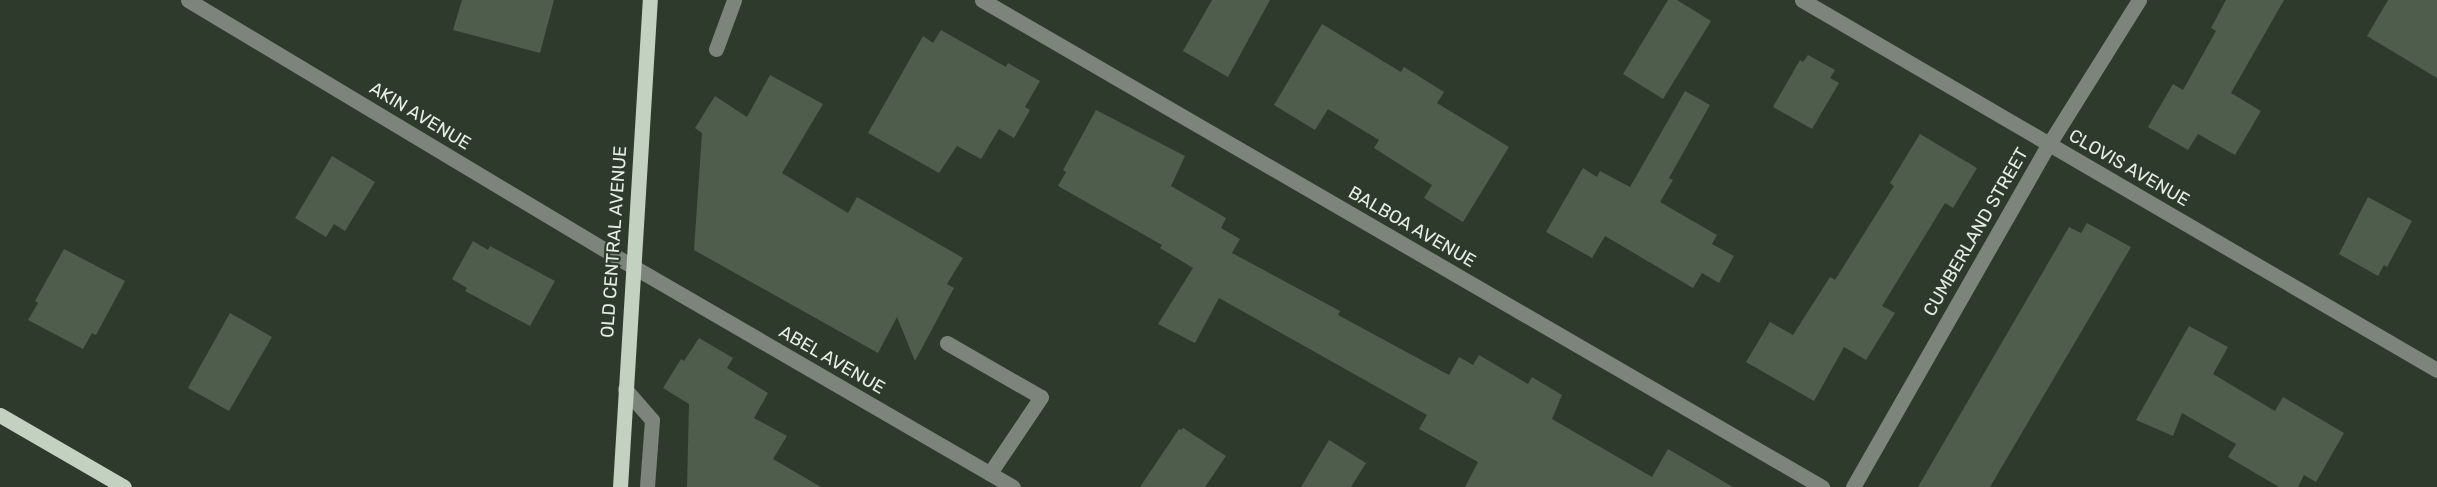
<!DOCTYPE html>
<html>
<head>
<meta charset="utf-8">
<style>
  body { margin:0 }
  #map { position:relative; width:2437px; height:487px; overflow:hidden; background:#2e3b2c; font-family:Rubik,sans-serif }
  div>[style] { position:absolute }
  .building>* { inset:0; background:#4e5d4c }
  .minor>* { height:15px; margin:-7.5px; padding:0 7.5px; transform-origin:7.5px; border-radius:7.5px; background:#7d847c }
  .major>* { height:15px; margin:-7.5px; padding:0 7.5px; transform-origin:7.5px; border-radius:7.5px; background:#c3d1c1 }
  span { translate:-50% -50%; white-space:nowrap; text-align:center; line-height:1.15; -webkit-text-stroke:4.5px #2e3b2c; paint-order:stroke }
  .street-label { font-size:18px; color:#e5eee4 }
</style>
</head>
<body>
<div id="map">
  <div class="building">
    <i style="clip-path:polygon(462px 0,554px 0,540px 53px,453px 30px)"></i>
    <i style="clip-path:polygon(1212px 0,1270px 0,1228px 77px,1183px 51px)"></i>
    <i style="clip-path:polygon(1668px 0,1677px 0,1711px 21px,1663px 99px,1623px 74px)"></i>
    <i style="clip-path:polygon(2226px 0,2284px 0,2231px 93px,2261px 111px,2235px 155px,2198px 134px,2188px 150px,2148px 127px,2173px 84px,2183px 90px,2216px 31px,2211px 28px)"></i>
    <i style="clip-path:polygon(2388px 0,2437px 0,2437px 78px,2367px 36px)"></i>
    <i style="clip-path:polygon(1322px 24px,1401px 72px,1404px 67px,1444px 92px,1437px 103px,1509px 147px,1463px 222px,1424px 198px,1432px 185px,1374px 148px,1379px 140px,1328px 109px,1315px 130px,1274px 105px)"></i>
    <i style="clip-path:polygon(941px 30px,1006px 67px,1008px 63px,1040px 81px,1025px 107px,1030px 110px,1014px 138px,999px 129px,981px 159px,957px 146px,939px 173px,868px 133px,923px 36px,933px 43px)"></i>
    <i style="clip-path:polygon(1808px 55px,1835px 70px,1830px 78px,1839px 83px,1812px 129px,1773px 107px,1800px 60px,1803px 62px)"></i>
    <i style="clip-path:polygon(770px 75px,823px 104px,782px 173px,848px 213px,857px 197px,963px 258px,947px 284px,954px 288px,915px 361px,897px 317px,878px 353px,694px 250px,702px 133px,695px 128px,715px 96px,747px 117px)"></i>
    <i style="clip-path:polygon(1685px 91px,1710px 105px,1669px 178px,1673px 180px,1660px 202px,1717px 235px,1712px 244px,1734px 256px,1719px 283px,1702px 273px,1693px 288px,1605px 236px,1592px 258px,1546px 232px,1583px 168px,1597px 177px,1600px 171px,1630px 187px)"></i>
    <i style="clip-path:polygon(1096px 110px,1185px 156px,1171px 186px,1226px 218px,1221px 228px,1240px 239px,1232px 253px,1340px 311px,1338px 315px,1449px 375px,1459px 357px,1473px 365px,1479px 355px,1528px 384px,1532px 377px,1562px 395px,1552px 419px,1652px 477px,1668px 449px,1733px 487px,1465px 487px,1478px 462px,1419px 429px,1427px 415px,1219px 298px,1195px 343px,1158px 324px,1193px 268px,1160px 248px,1162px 245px,1058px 186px,1066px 172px,1063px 170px)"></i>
    <i style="clip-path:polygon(1920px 134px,1977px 168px,1953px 208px,1945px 203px,1882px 306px,1895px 313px,1866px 360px,1844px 347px,1814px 401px,1746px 362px,1770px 322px,1793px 335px,1830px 277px,1835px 280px,1894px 186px,1890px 183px)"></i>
    <i style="clip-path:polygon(332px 156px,375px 182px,345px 231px,334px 224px,326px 237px,295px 218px)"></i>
    <i style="clip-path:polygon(2368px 197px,2412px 221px,2387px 267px,2384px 265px,2378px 276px,2339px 254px)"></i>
    <i style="clip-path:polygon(2087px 223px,2131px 247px,1990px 487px,1918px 487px,2069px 227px,2081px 233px)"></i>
    <i style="clip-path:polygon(473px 241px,488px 250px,490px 246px,555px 281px,530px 326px,465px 291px,467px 288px,452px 279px)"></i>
    <i style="clip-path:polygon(64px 249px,125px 281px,96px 335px,92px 333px,83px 349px,28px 320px,38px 303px,35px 301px)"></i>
    <i style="clip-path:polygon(230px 313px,272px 337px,229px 411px,188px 388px)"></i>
    <i style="clip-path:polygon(2189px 326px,2228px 347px,2213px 374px,2275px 411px,2283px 397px,2344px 433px,2316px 482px,2304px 475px,2298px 487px,2279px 487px,2228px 457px,2236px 444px,2182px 413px,2173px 436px,2136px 420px)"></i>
    <i style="clip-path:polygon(699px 338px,733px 358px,727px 368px,768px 393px,754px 418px,787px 436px,773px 459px,821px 487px,687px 487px,689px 404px,663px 388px,681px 359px,684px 361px)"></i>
    <i style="clip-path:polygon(1183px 428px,1226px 456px,1205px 487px,1140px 487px,1179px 429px,1181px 430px)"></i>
    <i style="clip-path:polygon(1329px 440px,1366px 463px,1351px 487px,1301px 487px)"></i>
  </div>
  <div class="minor">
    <i style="left:188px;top:0;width:518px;rotate:30.93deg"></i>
    <i style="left:632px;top:266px;width:440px;rotate:30.1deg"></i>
    <i style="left:982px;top:0;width:971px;rotate:30.1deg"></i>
    <i style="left:1802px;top:0;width:735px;rotate:30.23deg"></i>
    <i style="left:716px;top:49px;width:52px;rotate:-69.8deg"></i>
    <i style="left:947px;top:343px;width:108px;rotate:29.9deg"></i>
    <i style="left:1041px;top:397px;width:92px;rotate:123.9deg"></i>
    <i style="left:625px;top:389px;width:41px;rotate:48.9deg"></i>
    <i style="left:652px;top:420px;width:67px;rotate:94.3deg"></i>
    <i style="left:1853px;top:487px;width:395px;rotate:-60.3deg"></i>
    <i style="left:2049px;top:144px;width:170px;rotate:-58deg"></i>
  </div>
  <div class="major">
    <i style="left:0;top:415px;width:143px;rotate:30.1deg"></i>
    <i style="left:620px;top:487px;width:488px;rotate:-86.5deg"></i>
  </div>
  <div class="street-label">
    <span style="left:420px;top:116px;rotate:31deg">AKIN AVENUE</span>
    <span style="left:2129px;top:168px;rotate:30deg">CLOVIS AVENUE</span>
    <span style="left:1412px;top:227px;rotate:30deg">BALBOA AVENUE</span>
    <span style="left:1976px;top:232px;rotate:-60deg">CUMBERLAND STREET</span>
    <span style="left:614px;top:242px;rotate:-86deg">OLD CENTRAL AVENUE</span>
    <span style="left:832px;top:360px;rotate:30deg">ABEL AVENUE</span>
  </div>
</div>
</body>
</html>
